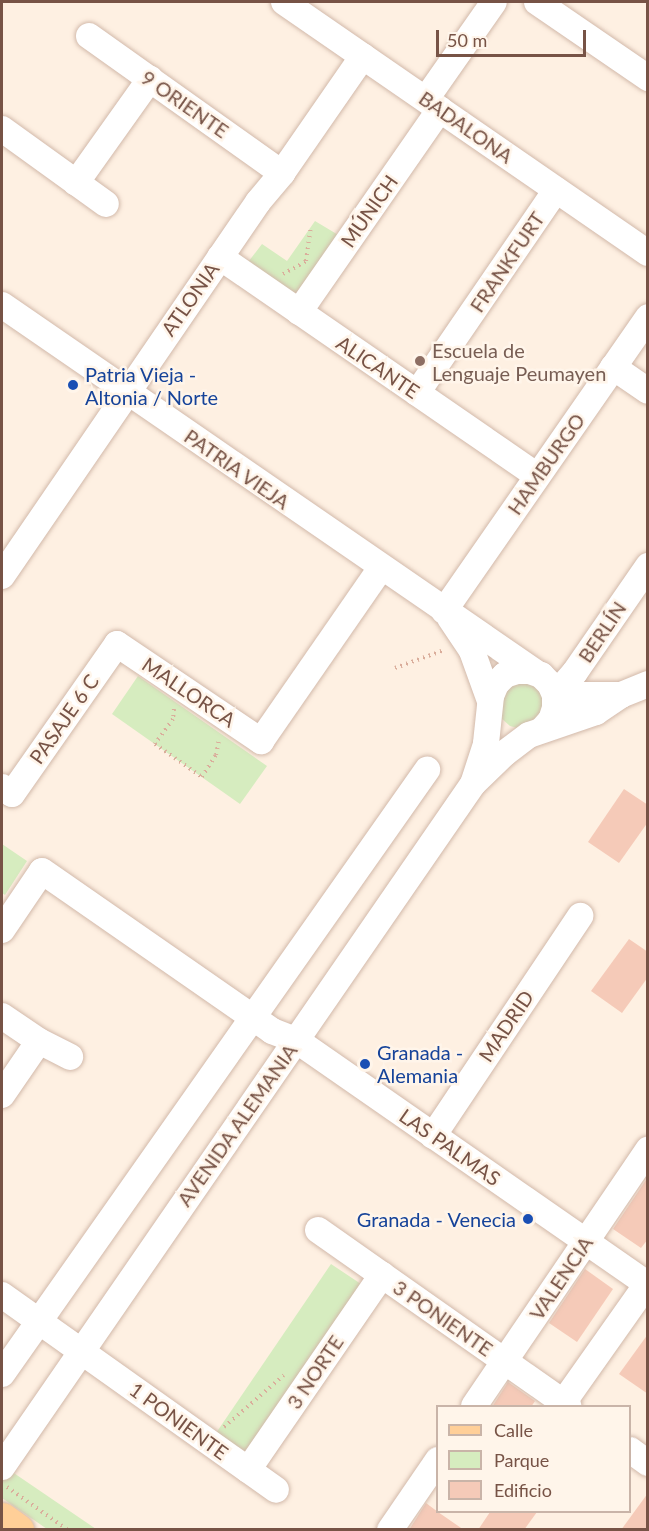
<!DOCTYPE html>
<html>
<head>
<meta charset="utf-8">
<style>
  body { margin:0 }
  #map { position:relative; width:649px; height:1531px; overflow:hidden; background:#fef0e2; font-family:Lato,sans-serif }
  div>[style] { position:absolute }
  .green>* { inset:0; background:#d6ecbf }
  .building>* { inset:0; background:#f5cab8 }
  .path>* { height:4px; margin-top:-2px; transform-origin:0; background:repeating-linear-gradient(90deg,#daad9b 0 1.5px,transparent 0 6px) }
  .roads { filter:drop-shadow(0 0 2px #d2b9aa) drop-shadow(0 0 2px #d2b9aa) }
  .minor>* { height:26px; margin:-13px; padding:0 13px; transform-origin:13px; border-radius:13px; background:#fff }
  .major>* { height:33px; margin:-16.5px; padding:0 16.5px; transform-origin:16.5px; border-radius:16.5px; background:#ffcf98 }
  .dots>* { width:16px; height:16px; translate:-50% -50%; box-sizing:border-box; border:3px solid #fff5ea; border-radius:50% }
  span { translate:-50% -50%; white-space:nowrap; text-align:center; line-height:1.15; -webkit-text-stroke:5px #fff5ea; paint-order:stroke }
  .street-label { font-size:20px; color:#775346 }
  .education-label { font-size:20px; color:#785e54 }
  .left { translate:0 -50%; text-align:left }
  .transit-label { font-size:20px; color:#164399 }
  .right { translate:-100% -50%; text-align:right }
  .frame { position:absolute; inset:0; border:3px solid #775346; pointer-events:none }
  .legend { position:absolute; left:436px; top:1405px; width:195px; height:108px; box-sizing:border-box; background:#fff5ea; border:2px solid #c9b4a8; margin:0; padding:8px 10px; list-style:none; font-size:18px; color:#775346 }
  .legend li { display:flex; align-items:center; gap:12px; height:30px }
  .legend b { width:30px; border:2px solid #c9b4a8 }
  .scale { position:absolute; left:436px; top:30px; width:150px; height:27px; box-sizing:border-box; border:3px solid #775346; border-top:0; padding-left:8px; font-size:18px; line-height:21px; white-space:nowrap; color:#775346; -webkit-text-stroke:4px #fff5ea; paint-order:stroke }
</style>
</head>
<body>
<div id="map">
  <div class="green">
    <i style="clip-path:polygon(315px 221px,340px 236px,297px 300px,242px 270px,262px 244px,287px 261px)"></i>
    <i style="clip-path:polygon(138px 676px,267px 766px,240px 804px,112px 714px)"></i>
    <i style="clip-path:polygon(515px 679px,542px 687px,545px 715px,521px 729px,510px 726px,501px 718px,499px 695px)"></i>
    <i style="clip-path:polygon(2px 844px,27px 861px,5px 895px,2px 893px)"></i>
    <i style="clip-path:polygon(331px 1264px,361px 1284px,244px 1456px,214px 1436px)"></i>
    <i style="clip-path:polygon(2px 1465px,96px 1529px,47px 1529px,2px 1498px)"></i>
  </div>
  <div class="building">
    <i style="clip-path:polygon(624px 789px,648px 805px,648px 822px,619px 863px,588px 842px)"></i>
    <i style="clip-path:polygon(629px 939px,648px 952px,648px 977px,622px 1013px,591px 991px)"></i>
    <i style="clip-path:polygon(648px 1177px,648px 1239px,641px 1248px,613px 1229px)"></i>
    <i style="clip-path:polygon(585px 1269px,613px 1289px,577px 1342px,549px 1323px)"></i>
    <i style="clip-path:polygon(648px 1334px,648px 1394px,619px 1374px)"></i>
    <i style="clip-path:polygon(508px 1382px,535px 1401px,531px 1407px,492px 1407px)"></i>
    <i style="clip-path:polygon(648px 1493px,648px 1530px,621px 1530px)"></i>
    <i style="clip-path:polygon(426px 1503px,438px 1512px,464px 1530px,409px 1530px)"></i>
    <i style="clip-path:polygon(490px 1512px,537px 1512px,524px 1530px,478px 1530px)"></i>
  </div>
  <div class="path">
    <i style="left:306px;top:261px;width:35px;rotate:-82deg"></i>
    <i style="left:283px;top:274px;width:29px;rotate:-29deg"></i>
    <i style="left:395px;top:668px;width:50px;rotate:-19.9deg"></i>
    <i style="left:174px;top:709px;width:10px;rotate:96deg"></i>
    <i style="left:173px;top:719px;width:31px;rotate:126deg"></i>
    <i style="left:155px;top:744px;width:57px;rotate:35.1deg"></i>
    <i style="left:202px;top:777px;width:26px;rotate:-58deg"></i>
    <i style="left:216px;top:755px;width:15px;rotate:-79deg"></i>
    <i style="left:224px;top:1427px;width:79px;rotate:-40.9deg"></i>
    <i style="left:7px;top:1487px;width:75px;rotate:35.2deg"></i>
  </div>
  <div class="roads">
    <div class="minor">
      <i style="left:284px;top:2px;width:442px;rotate:34.6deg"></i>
      <i style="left:537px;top:2px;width:135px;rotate:34.4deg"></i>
      <i style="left:89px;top:36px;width:237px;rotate:35.4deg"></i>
      <i style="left:426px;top:99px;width:118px;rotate:-55deg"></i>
      <i style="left:2px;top:129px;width:128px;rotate:35.8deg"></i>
      <i style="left:76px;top:183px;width:128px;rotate:-54.6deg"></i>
      <i style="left:220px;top:257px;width:385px;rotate:34.6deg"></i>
      <i style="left:2px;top:305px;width:647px;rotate:34.55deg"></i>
      <i style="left:299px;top:312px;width:247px;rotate:-55.2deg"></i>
      <i style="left:613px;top:367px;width:42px;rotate:34.4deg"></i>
      <i style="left:417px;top:393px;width:246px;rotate:-55.6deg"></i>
      <i style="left:2px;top:576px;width:453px;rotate:-55.6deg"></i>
      <i style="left:258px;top:202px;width:38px;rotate:-50deg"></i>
      <i style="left:282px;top:173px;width:142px;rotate:-55.3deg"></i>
      <i style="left:444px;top:611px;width:358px;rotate:-55.2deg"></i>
      <i style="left:450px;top:618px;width:40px;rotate:56deg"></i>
      <i style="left:472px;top:651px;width:53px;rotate:70.2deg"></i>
      <i style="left:555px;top:695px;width:30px;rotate:-49deg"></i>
      <i style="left:575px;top:672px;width:129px;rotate:-55.4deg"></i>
      <i style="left:555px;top:695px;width:66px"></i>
      <i style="left:474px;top:781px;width:40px;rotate:-72deg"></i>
      <i style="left:486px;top:743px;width:47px;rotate:-83.9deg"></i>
      <i style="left:491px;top:696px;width:13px;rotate:-67deg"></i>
      <i style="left:496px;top:684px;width:13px;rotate:-45deg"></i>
      <i style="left:505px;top:675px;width:13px;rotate:-18deg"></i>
      <i style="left:517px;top:671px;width:12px"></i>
      <i style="left:529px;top:671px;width:13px;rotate:18deg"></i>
      <i style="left:541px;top:675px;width:13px;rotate:45deg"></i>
      <i style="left:550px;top:684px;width:12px;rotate:66deg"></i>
      <i style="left:555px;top:695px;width:13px;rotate:90deg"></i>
      <i style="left:555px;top:708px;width:13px;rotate:108deg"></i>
      <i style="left:551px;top:720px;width:13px;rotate:132deg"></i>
      <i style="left:2px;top:787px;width:12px;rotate:35deg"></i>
      <i style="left:12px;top:794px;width:183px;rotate:-55deg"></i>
      <i style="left:117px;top:644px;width:174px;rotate:34deg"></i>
      <i style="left:261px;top:741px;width:211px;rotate:-55.3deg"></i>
      <i style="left:2px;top:930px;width:71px;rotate:-55.9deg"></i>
      <i style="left:42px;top:871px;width:280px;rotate:34.8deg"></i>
      <i style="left:272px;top:1031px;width:26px;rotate:21deg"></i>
      <i style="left:296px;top:1040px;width:429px;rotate:34.8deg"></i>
      <i style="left:2px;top:1016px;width:45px;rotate:34deg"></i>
      <i style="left:39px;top:1041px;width:35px;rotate:27deg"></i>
      <i style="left:2px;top:1095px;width:65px;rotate:-55.6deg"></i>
      <i style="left:433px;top:1136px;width:265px;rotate:-56.2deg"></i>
      <i style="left:318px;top:1230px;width:306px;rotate:35.1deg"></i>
      <i style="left:2px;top:1295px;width:336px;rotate:35.4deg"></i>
      <i style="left:2px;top:1374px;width:739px;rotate:-54.87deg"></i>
      <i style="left:563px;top:1403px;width:146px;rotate:-54.8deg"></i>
      <i style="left:474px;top:1406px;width:310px;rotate:-55.8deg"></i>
      <i style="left:630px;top:1450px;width:22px;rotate:36deg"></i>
      <i style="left:2px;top:1467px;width:830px;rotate:-55.41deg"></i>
      <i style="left:473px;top:784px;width:45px;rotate:-44.1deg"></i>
      <i style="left:505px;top:753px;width:30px;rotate:-37deg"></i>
      <i style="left:529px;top:735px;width:71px;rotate:-18.9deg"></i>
      <i style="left:596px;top:712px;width:30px;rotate:-34deg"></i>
      <i style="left:621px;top:695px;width:29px;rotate:-22deg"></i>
      <i style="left:248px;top:1470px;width:237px;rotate:-55.5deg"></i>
      <i style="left:390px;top:1530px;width:85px;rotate:-55.6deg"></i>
    </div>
    <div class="major">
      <i style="left:2px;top:1519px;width:19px;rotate:36deg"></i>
    </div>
  </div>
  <div class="dots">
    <i style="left:420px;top:361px;background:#8d6e63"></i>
    <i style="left:73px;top:385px;background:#1a4fb4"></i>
    <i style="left:365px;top:1064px;background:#1a4fb4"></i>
    <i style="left:528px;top:1219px;background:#1a4fb4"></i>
  </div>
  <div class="street-label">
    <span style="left:185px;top:104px;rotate:35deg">9 ORIENTE</span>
    <span style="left:466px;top:127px;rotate:35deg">BADALONA</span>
    <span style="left:369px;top:211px;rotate:-55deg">MÚNICH</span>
    <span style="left:507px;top:262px;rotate:-56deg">FRANKFURT</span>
    <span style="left:190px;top:299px;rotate:-55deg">ATLONIA</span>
    <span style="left:378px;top:367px;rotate:34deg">ALICANTE</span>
    <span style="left:546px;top:464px;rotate:-55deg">HAMBURGO</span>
    <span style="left:237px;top:469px;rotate:35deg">PATRIA VIEJA</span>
    <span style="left:602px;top:632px;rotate:-56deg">BERLÍN</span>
    <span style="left:189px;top:692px;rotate:34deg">MALLORCA</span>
    <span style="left:64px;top:719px;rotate:-55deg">PASAJE 6 C</span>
    <span style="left:506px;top:1026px;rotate:-56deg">MADRID</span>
    <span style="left:237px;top:1125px;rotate:-55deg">AVENIDA ALEMANIA</span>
    <span style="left:450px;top:1147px;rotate:35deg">LAS PALMAS</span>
    <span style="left:561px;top:1278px;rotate:-56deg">VALENCIA</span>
    <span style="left:443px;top:1318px;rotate:35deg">3 PONIENTE</span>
    <span style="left:315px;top:1372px;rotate:-56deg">3 NORTE</span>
    <span style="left:179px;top:1421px;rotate:36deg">1 PONIENTE</span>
  </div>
  <div class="education-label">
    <span class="left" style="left:432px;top:362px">Escuela de<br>Lenguaje Peumayen</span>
  </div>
  <div class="transit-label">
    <span class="left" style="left:85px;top:386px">Patria Vieja -<br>Altonia / Norte</span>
    <span class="left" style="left:377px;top:1064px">Granada -<br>Alemania</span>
    <span class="right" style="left:516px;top:1219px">Granada - Venecia</span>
  </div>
  <div class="frame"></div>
  <ul class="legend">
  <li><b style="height:8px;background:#ffcf98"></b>Calle</li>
  <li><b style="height:16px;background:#d6ecbf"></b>Parque</li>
  <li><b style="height:16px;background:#f5cab8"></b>Edificio</li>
  </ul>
  <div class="scale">50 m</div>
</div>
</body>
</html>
